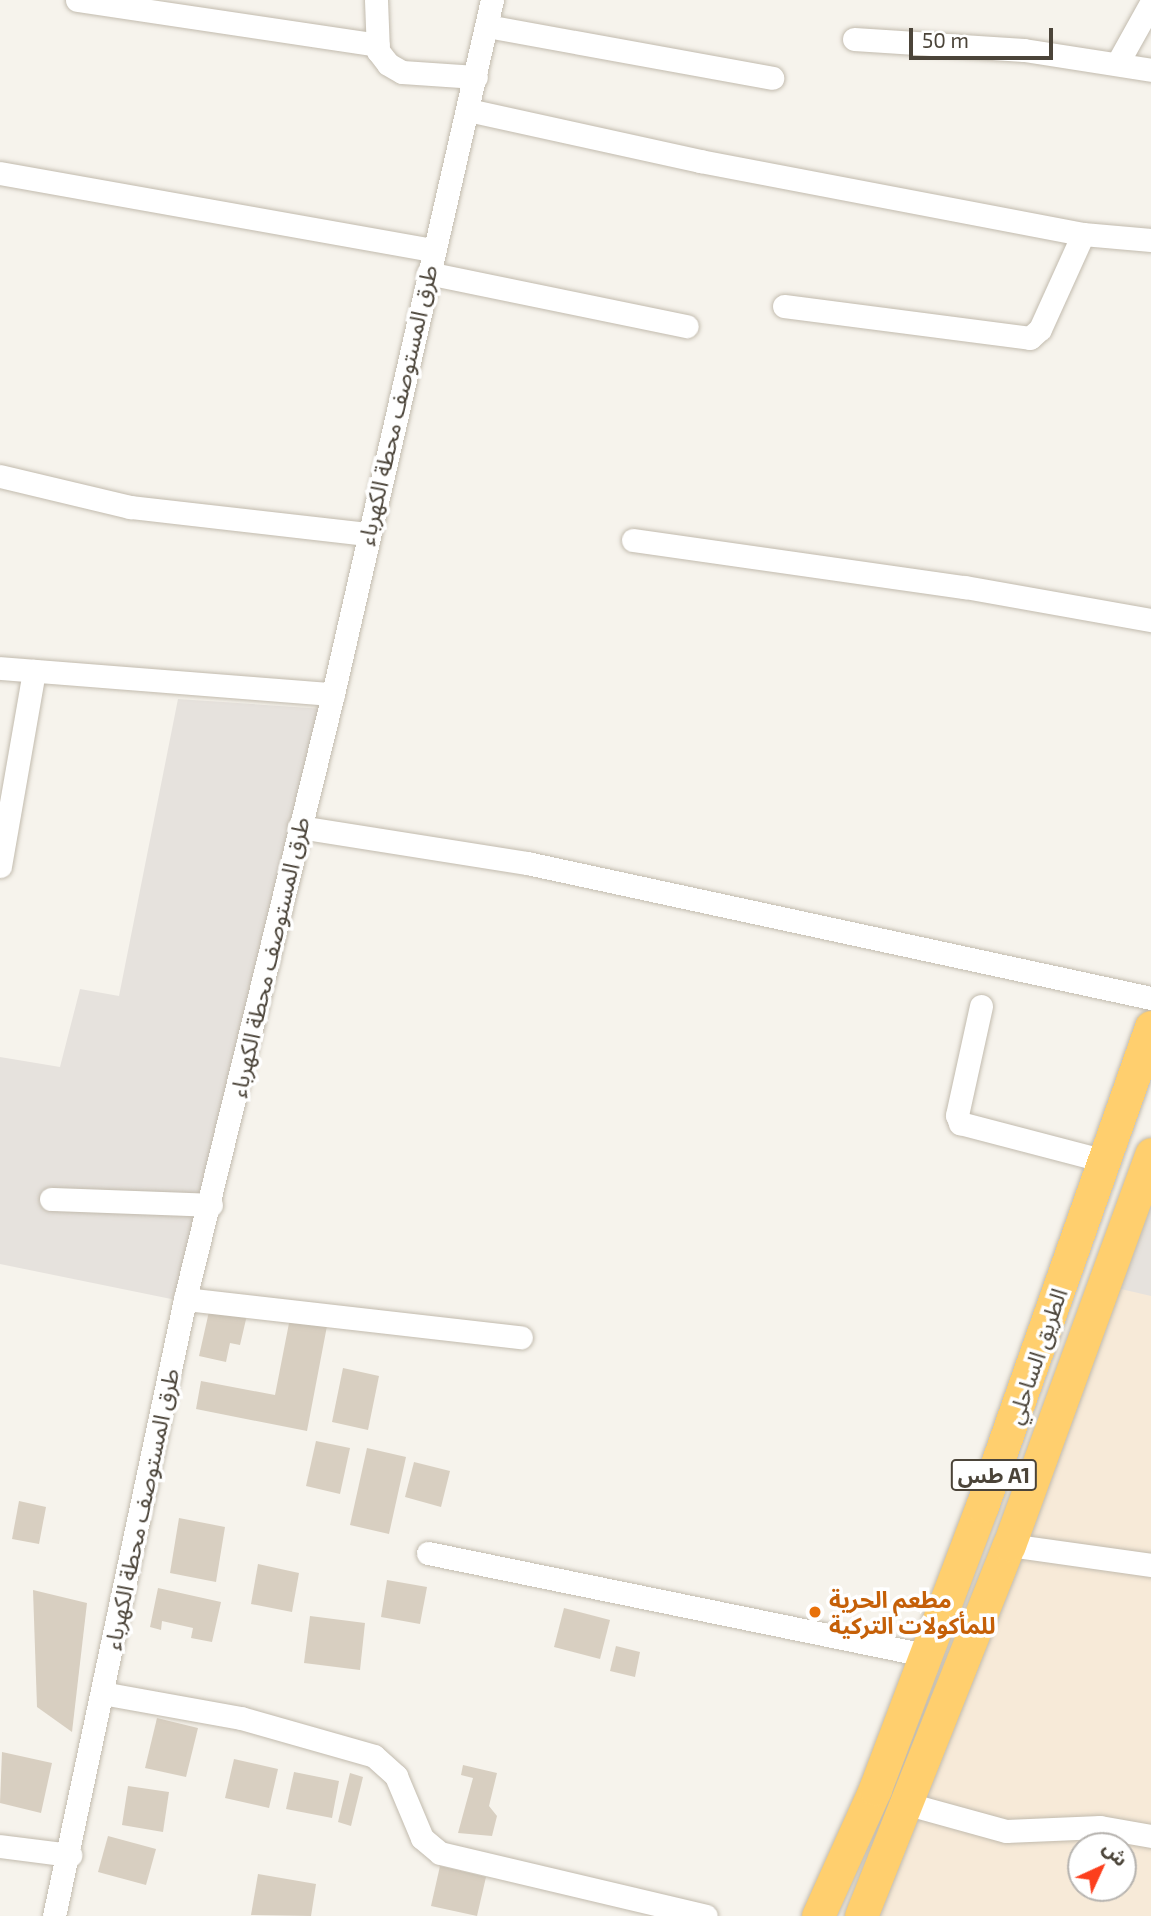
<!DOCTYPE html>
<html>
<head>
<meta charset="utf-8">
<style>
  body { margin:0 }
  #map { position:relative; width:1151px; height:1916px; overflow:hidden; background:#f6f3ec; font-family:"Exo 2","Noto Sans Arabic",sans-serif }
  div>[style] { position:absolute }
  .commercial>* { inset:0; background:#f7ead8 }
  .industrial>* { inset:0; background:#e6e2dd }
  .building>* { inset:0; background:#d8cfc1 }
  .roads { filter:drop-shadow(0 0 2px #c2bbae) drop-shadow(0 0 2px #c2bbae) }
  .minor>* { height:23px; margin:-11.5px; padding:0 11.5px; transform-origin:11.5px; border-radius:11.5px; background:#fff }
  .highway>* { height:33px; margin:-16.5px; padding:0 16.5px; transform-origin:16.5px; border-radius:16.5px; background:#ffcf6e }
  .dots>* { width:19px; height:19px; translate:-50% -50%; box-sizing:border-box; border:4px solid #fff; border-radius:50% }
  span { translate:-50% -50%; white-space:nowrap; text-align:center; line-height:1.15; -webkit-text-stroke:7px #fff; paint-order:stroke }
  .shield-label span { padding:2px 5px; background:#fff; border:2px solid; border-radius:5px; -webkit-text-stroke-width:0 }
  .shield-label { font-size:21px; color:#4b4439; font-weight:700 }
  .street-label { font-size:23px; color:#4b4439 }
  .food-label { font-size:23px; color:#c56008; font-weight:700 }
  .left { translate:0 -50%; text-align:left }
  .north { position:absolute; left:1067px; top:1832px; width:70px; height:70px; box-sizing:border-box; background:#fff; border:2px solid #b7b4b0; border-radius:50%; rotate:45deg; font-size:19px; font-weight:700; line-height:28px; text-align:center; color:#4b4439 }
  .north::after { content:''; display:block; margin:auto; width:24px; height:32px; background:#fc3f1d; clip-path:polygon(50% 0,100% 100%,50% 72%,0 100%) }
  .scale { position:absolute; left:909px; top:28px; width:144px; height:32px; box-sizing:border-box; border:4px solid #4b4439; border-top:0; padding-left:9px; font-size:21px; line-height:24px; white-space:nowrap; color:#4b4439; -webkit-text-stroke:5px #fff; paint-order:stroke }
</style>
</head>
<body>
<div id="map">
  <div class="commercial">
    <i style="clip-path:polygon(evenodd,1151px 1154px,1151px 1916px,861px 1916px,1151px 1154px,1081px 1846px,1123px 1846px,1123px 1888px,1081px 1888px,1081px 1846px)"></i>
  </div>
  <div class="industrial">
    <i style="clip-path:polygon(178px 699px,338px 710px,181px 1301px,0 1264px,0 1057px,60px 1067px,80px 989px,119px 996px)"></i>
    <i style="clip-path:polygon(1151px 1154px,1151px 1296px,1104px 1285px)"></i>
  </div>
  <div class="building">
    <i style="clip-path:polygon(210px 1307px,247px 1315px,240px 1345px,230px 1343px,226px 1362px,199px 1356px)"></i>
    <i style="clip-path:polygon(290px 1318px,327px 1326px,307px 1431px,196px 1409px,201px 1381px,275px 1395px)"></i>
    <i style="clip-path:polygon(343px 1368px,379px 1376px,368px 1430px,332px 1422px)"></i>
    <i style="clip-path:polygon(316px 1441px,350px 1448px,340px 1494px,306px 1486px)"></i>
    <i style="clip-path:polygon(367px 1448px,406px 1457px,389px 1534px,350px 1525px)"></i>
    <i style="clip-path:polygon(414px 1462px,450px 1471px,441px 1507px,405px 1497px)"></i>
    <i style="clip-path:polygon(19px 1501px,46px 1507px,39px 1544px,12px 1539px)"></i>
    <i style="clip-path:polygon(179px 1518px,225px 1527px,216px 1582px,170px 1573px)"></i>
    <i style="clip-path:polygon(258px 1564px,299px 1573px,292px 1612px,251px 1604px)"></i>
    <i style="clip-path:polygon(387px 1580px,427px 1587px,420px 1624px,381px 1617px)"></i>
    <i style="clip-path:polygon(158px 1588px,221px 1602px,212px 1642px,191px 1638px,193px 1628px,162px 1621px,161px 1630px,150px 1627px)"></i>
    <i style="clip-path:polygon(33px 1590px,87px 1603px,72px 1732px,37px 1707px)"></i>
    <i style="clip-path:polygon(564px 1608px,610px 1620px,600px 1659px,554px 1647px)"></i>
    <i style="clip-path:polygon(310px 1616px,365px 1623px,360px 1670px,304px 1663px)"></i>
    <i style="clip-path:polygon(616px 1646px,640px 1652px,635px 1677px,610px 1671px)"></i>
    <i style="clip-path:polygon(157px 1718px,198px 1728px,186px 1777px,145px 1768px)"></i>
    <i style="clip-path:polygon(2px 1752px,52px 1763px,41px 1813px,0 1803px)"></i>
    <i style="clip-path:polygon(234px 1759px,278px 1769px,269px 1808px,225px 1798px)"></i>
    <i style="clip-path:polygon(463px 1765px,497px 1773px,489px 1806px,497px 1816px,492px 1836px,458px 1833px,473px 1778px,461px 1775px)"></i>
    <i style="clip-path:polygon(294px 1772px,339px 1781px,332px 1818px,286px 1809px)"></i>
    <i style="clip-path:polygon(350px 1773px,363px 1777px,351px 1826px,338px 1822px)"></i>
    <i style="clip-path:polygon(128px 1786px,169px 1792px,163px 1832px,122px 1825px)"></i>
    <i style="clip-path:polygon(108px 1836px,156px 1849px,146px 1885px,98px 1872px)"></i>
    <i style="clip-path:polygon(440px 1866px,486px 1877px,477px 1916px,431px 1906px)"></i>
    <i style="clip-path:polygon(258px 1874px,316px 1884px,311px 1916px,251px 1915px)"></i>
  </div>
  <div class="roads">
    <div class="minor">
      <i style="left:77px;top:0;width:304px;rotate:8.5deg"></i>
      <i style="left:376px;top:0;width:51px;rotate:87.8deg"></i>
      <i style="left:378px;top:51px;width:16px;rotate:52deg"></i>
      <i style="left:388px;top:64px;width:16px;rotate:30deg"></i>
      <i style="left:402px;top:72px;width:74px;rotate:3.9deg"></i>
      <i style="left:487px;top:26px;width:290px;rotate:10.3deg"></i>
      <i style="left:854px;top:39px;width:170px;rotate:3.7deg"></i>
      <i style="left:1024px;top:50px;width:129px;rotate:8.9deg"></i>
      <i style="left:1117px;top:64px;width:70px;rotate:-60.9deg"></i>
      <i style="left:468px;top:110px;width:238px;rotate:12.4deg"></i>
      <i style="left:700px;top:161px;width:390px;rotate:10.8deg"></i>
      <i style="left:1083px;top:234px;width:68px;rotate:5deg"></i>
      <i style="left:0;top:173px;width:441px;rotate:10.1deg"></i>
      <i style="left:428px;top:273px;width:264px;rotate:11.6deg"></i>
      <i style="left:784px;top:306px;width:248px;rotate:7.4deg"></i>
      <i style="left:1030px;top:338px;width:13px;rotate:-42deg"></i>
      <i style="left:1040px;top:329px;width:104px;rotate:-65.6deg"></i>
      <i style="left:0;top:476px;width:134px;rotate:13.4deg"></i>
      <i style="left:130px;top:507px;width:238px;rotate:6.5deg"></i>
      <i style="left:633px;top:540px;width:335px;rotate:8.1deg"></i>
      <i style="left:965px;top:587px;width:189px;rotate:10.1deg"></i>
      <i style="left:0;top:668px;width:334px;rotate:4.5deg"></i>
      <i style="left:299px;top:827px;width:231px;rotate:9deg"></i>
      <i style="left:527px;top:863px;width:638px;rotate:12.21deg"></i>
      <i style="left:0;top:866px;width:198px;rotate:-80.1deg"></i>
      <i style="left:981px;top:1006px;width:112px;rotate:102.4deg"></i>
      <i style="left:957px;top:1115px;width:9px;rotate:69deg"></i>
      <i style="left:960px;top:1123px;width:150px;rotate:14.7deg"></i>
      <i style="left:51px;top:1199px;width:160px;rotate:2.1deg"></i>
      <i style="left:185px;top:1299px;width:338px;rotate:6.5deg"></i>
      <i style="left:1009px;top:1545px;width:143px;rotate:8deg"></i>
      <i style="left:428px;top:1553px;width:507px;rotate:11.6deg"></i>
      <i style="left:102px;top:1693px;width:141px;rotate:10.2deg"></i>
      <i style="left:241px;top:1718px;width:138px;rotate:15.9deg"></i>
      <i style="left:374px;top:1756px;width:30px;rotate:42deg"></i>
      <i style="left:396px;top:1776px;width:67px;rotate:67.2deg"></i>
      <i style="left:422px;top:1838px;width:23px;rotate:40deg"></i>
      <i style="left:440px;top:1853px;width:273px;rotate:13.3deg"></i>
      <i style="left:908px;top:1804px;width:102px;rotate:15.4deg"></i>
      <i style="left:1006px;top:1831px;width:94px;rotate:-2.4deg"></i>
      <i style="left:1100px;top:1827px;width:52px;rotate:10deg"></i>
      <i style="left:0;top:1846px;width:71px;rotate:7.3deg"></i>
      <i style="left:54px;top:1916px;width:631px;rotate:-78.01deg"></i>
      <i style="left:185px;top:1299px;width:623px;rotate:-76.25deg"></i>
      <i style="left:333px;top:694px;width:712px;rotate:-77.1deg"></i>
    </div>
    <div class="highway">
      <i style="left:818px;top:1916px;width:139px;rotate:-65.8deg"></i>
      <i style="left:875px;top:1789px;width:303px;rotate:-69.3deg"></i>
      <i style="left:982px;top:1506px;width:508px;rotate:-70.57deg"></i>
      <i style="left:861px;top:1916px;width:399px;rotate:-68.3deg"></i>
      <i style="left:1009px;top:1545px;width:416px;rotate:-70deg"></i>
    </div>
  </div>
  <div class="dots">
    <i style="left:815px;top:1612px;background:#e8710a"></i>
  </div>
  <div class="shield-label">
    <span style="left:994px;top:1475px">طس A1</span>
  </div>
  <div class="street-label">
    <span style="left:397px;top:405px;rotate:-77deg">طرق المستوصف محطة الكهرباء</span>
    <span style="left:269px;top:957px;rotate:-77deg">طرق المستوصف محطة الكهرباء</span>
    <span style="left:1036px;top:1356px;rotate:-71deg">الطريق الساحلي</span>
    <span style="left:141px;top:1509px;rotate:-78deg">طرق المستوصف محطة الكهرباء</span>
  </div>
  <div class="food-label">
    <span class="left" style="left:829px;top:1612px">مطعم الحرية<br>للمأكولات التركية</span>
  </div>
  <div class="north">ش</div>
  <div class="scale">50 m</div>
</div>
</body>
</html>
